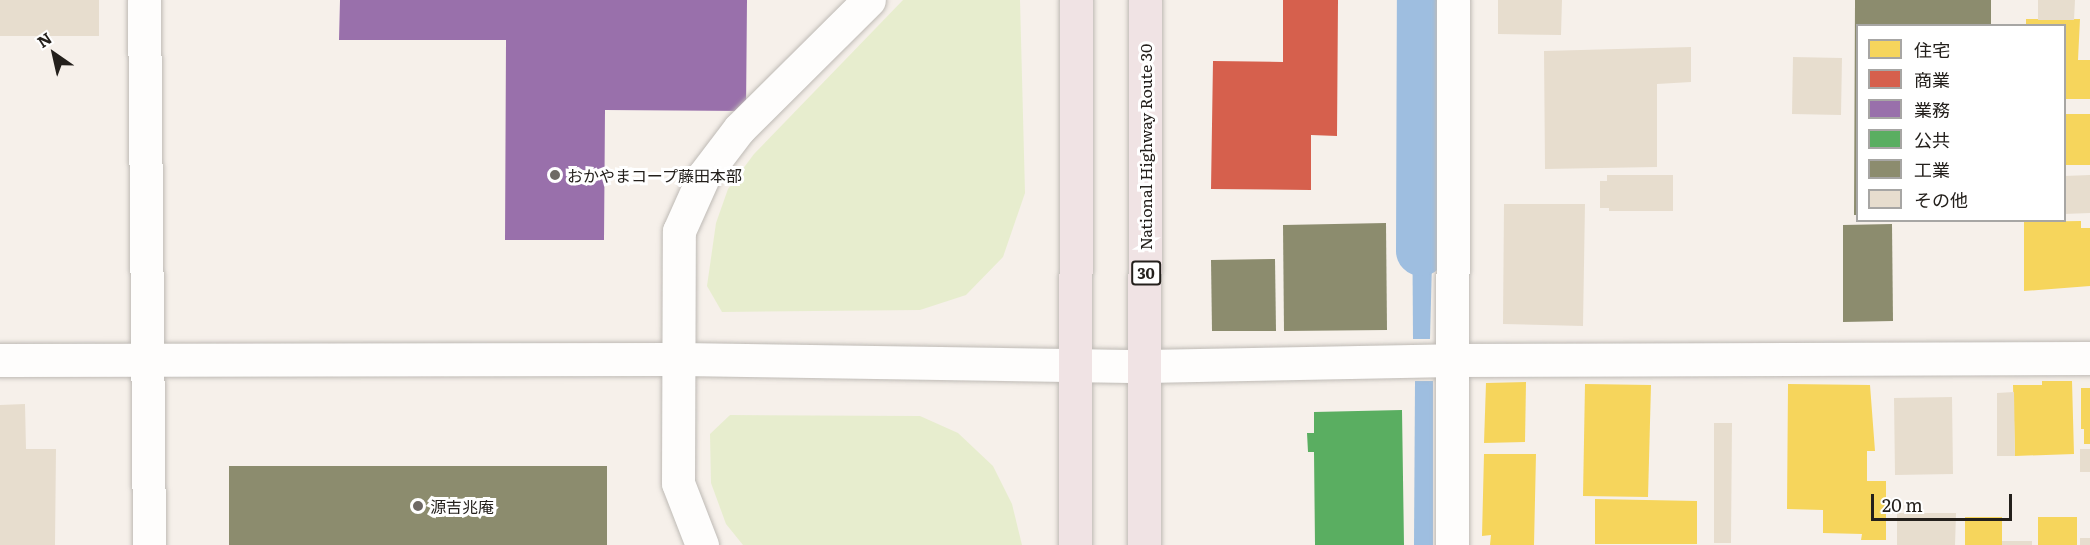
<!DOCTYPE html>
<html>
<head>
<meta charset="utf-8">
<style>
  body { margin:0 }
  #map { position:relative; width:2090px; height:545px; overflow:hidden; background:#f6f0ea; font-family:Literata,"Noto Sans JP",serif }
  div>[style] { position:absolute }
  .green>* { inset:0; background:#e7edce }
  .water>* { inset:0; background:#9ebee0 }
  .homes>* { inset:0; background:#f6d55c }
  .shops>* { inset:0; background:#d6604d }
  .offices>* { inset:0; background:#9970ab }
  .public>* { inset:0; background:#5aae61 }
  .industry>* { inset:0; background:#8c8c6e }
  .canal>* { height:50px; margin:-25px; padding:0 25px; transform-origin:25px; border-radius:25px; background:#9ebee0 }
  .building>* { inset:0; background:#e7ddce }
  .roads { filter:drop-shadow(0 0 2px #bebab5) drop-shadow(0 0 2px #bebab5) }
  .street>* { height:33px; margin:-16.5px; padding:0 16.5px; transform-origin:16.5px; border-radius:16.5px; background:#fefdfc }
  .secondary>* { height:33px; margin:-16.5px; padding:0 16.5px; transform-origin:16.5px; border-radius:16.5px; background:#fefdfc }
  .highway>* { height:33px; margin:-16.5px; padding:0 16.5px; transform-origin:16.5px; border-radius:16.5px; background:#f0e3e4 }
  .dots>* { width:16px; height:16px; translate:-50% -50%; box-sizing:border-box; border:3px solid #fff; border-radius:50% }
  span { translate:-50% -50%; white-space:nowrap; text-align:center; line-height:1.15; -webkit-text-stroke:6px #fff; paint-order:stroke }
  .shield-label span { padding:2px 4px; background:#fff; border:2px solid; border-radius:4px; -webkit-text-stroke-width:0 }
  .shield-label { font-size:15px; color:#24201c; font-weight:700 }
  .street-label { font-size:16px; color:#24201c }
  .poi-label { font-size:16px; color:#24201c }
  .left { translate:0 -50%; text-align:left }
  .legend { position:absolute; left:1856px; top:24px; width:210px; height:198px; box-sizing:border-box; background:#fff; border:2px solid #a7a6a4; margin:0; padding:8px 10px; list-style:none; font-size:18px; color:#24201c }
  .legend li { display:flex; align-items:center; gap:12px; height:30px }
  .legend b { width:30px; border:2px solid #a7a6a4 }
  .north { position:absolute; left:24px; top:24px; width:60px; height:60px; -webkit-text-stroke:4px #fff; paint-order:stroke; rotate:326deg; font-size:16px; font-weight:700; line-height:24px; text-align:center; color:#24201c }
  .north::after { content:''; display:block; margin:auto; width:21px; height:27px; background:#24201c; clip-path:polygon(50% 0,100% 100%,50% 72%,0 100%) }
  .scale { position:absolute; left:1871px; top:494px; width:141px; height:27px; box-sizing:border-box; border:3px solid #24201c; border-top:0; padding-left:8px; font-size:18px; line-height:21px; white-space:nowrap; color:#24201c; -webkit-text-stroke:4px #fff; paint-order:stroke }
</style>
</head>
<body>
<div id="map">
  <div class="green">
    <i style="clip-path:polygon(903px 0,1020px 0,1025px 193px,1003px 257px,966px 295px,920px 310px,722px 312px,707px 286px,716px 223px,728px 189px,754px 154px)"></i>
    <i style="clip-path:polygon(730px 415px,920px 416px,958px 433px,993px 466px,1012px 504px,1022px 545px,743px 545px,726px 524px,711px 483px,710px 434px)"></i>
  </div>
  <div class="water">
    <i style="clip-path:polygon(1411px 0,1433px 0,1433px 135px,1411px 135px)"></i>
    <i style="clip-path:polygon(1428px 181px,1434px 186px,1430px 339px,1413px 339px,1412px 182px)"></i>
    <i style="clip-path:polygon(1415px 381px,1433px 381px,1433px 545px,1414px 545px)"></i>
  </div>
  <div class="homes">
    <i style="clip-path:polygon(2026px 19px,2080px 19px,2078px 60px,2090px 60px,2090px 99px,2064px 99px,2064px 26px,2026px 26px)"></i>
    <i style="clip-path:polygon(2064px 114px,2090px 114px,2090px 165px,2064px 165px)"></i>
    <i style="clip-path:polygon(2081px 221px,2081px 228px,2090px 228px,2090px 286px,2024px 291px,2024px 222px)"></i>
    <i style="clip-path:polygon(2042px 381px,2072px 381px,2074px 454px,2015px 456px,2013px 385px,2042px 385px)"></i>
    <i style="clip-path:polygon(1526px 382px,1525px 442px,1484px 443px,1486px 383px)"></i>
    <i style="clip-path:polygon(1585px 384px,1651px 385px,1648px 497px,1583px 496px)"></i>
    <i style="clip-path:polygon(1788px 384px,1870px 385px,1875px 451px,1867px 451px,1867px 481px,1886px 481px,1886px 540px,1861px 540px,1862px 534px,1823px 533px,1823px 510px,1787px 509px)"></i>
    <i style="clip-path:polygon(2081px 388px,2090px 388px,2090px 444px,2084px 444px,2084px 429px,2081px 429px)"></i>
    <i style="clip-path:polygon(1484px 454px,1536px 454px,1534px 545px,1490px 545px,1491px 535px,1482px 536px)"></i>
    <i style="clip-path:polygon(1595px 499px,1697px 501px,1697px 544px,1595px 544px)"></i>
    <i style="clip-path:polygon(1965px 517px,2002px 517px,2002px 545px,1965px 545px)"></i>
    <i style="clip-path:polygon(2038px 517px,2077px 517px,2077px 545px,2038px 545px)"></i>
  </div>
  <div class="shops">
    <i style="clip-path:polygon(1283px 0,1338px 0,1337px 136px,1311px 135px,1311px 190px,1211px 189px,1213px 61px,1283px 62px)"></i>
  </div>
  <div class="offices">
    <i style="clip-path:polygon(340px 0,747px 0,746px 111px,605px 110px,604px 240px,505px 240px,506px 40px,339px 40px)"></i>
  </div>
  <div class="public">
    <i style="clip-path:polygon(1402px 410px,1404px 545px,1315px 545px,1314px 452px,1308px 452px,1307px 433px,1314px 433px,1314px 412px)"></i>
  </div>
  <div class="industry">
    <i style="clip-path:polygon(1855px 0,1991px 0,1991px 26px,1858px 26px,1858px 215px,1854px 215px)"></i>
    <i style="clip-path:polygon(1386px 223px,1387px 330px,1284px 331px,1283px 225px)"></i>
    <i style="clip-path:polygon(1892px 224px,1893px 321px,1843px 322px,1843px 225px)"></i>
    <i style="clip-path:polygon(1275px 259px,1276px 331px,1212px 331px,1211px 260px)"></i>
    <i style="clip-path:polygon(229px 466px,607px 466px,607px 545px,229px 545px)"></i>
  </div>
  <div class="canal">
    <i style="left:1421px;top:251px;width:251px;rotate:-89.8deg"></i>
  </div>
  <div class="building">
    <i style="clip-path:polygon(0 0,99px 0,99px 36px,0 36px)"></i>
    <i style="clip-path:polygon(1498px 0,1562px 0,1561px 35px,1498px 34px)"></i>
    <i style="clip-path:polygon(2038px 0,2075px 0,2074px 20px,2038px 20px)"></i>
    <i style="clip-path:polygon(1691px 47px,1691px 82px,1657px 84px,1657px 167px,1545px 169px,1544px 51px)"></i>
    <i style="clip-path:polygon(1793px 57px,1842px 58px,1841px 115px,1792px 114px)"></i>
    <i style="clip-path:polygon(1607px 175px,1673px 175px,1673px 211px,1609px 211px,1609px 208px,1600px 208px,1600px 181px,1607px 181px)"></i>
    <i style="clip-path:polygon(2090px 175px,2090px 213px,2064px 214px,2064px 176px)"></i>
    <i style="clip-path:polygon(1504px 204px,1585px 204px,1583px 326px,1503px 324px)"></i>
    <i style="clip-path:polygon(2014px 392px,2015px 456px,1997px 456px,1997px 393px)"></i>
    <i style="clip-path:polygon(1952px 397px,1953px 474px,1895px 475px,1894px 398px)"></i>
    <i style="clip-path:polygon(25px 404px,26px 449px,56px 449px,55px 545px,0 545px,0 405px)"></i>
    <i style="clip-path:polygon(1714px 423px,1732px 423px,1731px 543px,1714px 543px)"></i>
    <i style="clip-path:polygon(2080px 449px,2090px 449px,2090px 472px,2080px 472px)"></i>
    <i style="clip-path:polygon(1897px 513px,1956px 513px,1955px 545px,1897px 545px)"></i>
    <i style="clip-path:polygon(2080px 538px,2090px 538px,2090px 545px,2080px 545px)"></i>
    <i style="clip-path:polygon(2002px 541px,2032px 541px,2032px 545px,2002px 545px)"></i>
  </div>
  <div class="roads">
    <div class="street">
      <i style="left:1146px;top:366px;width:306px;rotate:-1.1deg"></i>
      <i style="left:1452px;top:360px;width:638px;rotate:-0.18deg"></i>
      <i style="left:702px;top:545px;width:66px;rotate:-111.2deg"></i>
      <i style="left:678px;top:483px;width:252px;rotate:-89.8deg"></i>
      <i style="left:679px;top:231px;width:61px;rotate:-65.9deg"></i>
      <i style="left:704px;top:175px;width:58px;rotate:-52.7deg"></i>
      <i style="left:739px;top:129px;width:183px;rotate:-44.8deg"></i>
      <i style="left:1452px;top:545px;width:545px;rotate:-89.89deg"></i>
    </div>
    <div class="secondary">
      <i style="left:144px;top:0;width:545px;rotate:89.47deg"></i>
      <i style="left:0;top:360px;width:681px;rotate:-0.08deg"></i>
      <i style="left:681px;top:359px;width:465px;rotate:0.9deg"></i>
    </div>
    <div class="highway">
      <i style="left:1075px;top:545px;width:545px;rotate:-89.89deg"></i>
      <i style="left:1144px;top:545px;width:545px;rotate:-89.89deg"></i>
    </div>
  </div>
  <div class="dots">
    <i style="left:555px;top:175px;background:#6e6964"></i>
    <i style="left:418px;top:506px;background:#6e6964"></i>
  </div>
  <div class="shield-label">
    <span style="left:1146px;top:273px">30</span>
  </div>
  <div class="street-label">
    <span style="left:1145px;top:147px;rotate:-90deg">National Highway Route 30</span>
  </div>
  <div class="poi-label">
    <span class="left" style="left:567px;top:175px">おかやまコープ藤田本部</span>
    <span class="left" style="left:430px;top:506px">源吉兆庵</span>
  </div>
  <ul class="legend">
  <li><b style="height:16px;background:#f6d55c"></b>住宅</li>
  <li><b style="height:16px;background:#d6604d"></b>商業</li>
  <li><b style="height:16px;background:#9970ab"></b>業務</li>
  <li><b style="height:16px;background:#5aae61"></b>公共</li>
  <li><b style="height:16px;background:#8c8c6e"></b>工業</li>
  <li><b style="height:16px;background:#e7ddce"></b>その他</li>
  </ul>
  <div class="north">N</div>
  <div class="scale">20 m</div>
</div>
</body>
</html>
